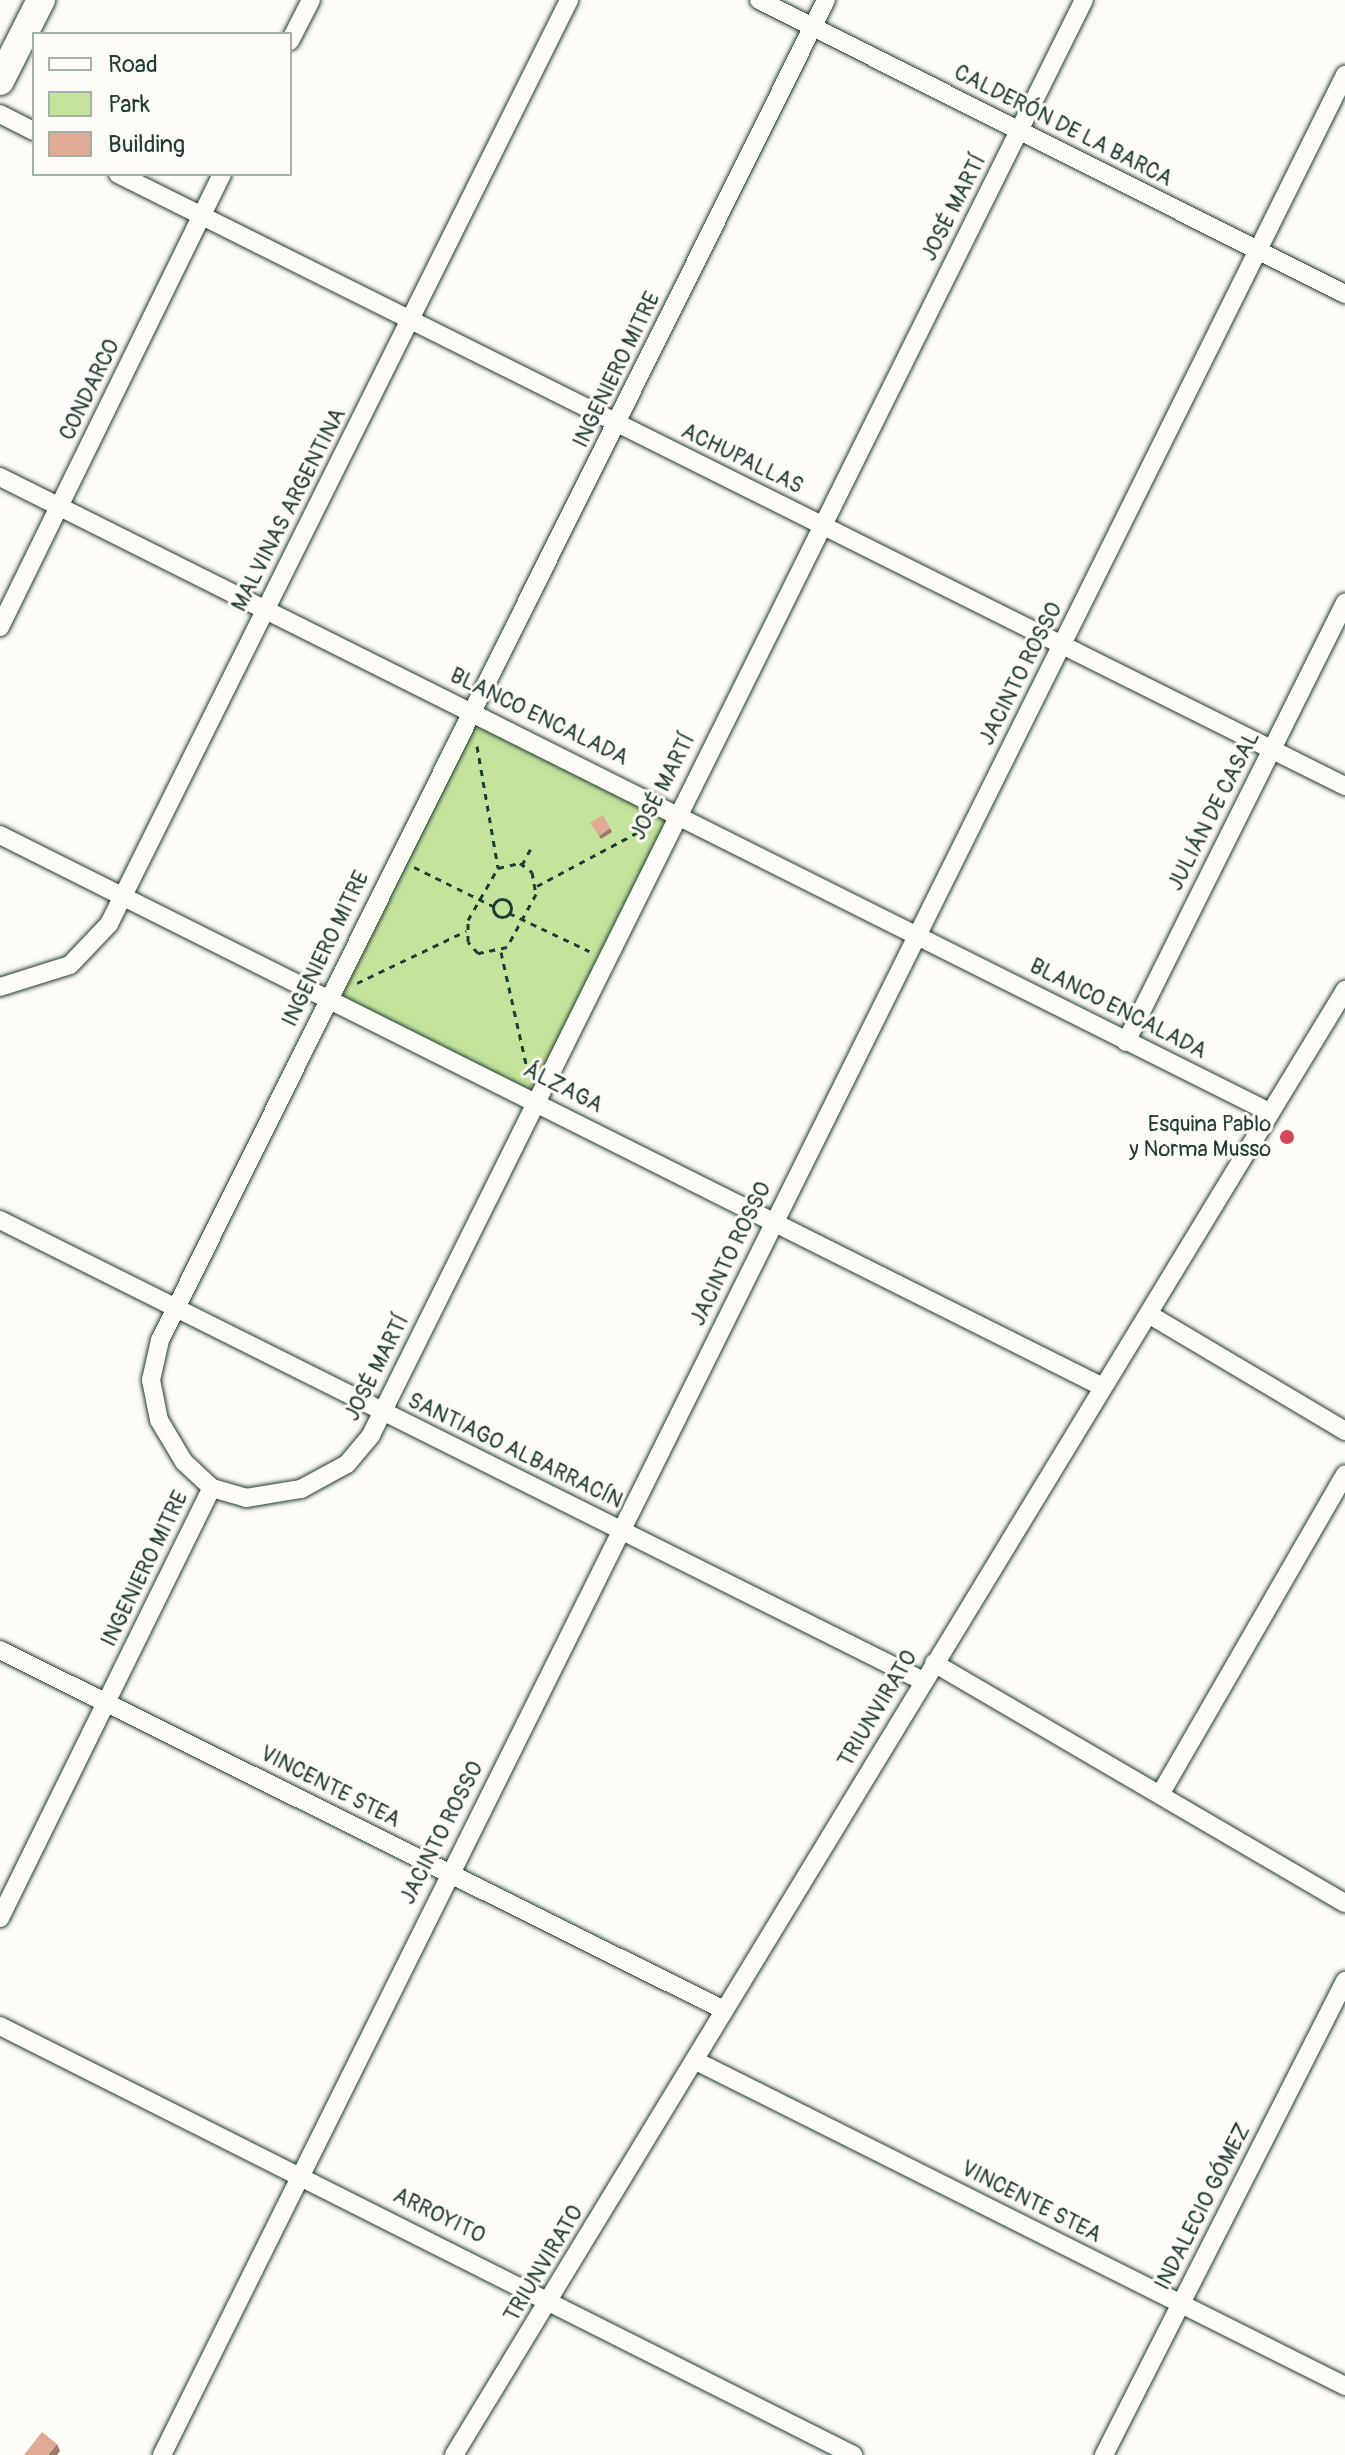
<!DOCTYPE html>
<html>
<head>
<meta charset="utf-8">
<style>
  body { margin:0 }
  #map { position:relative; width:1345px; height:2455px; overflow:hidden; background:#fdfcf7; font-family:Pangolin,sans-serif }
  div>[style] { position:absolute }
  .green>* { inset:0; background:#c4e49c }
  .path>* { height:3px; margin-top:-1.5px; transform-origin:0; background:repeating-linear-gradient(90deg,#1f3d34 0 6px,transparent 0 12px) }
  .path>.ring { margin:-1.5px; padding:0; box-sizing:content-box; background:none; border:3px solid #1f3d34; border-radius:50% }
  .roads { filter:drop-shadow(0 0 2px #1f3d34) drop-shadow(0 0 2px #1f3d34) }
  .street>* { height:18px; margin:-9px; padding:0 9px; transform-origin:9px; border-radius:9px; background:#fdfcf7 }
  .primary>* { height:28px; margin:-14px; padding:0 14px; transform-origin:14px; border-radius:14px; background:#fdfcf7 }
  .shaded-wall>* { inset:0; background:#9d7868 }
  .building>* { inset:0; background:#e0ab94 }
  .dots>* { width:22px; height:22px; translate:-50% -50%; box-sizing:border-box; border:4px solid #fdfcf7; border-radius:50% }
  span { translate:-50% -50%; white-space:nowrap; text-align:center; line-height:1.15; -webkit-text-stroke:6px #fdfcf7; paint-order:stroke }
  .street-label { font-size:22px; color:#1f3d34 }
  .poi-label { font-size:22px; color:#1f3d34 }
  .right { translate:-100% -50%; text-align:right }
  .legend { position:absolute; left:32px; top:32px; width:260px; height:144px; box-sizing:border-box; background:#fdfcf7; border:2px solid #a4b0a9; margin:0; padding:10px 14px; list-style:none; font-size:24px; color:#1f3d34 }
  .legend li { display:flex; align-items:center; gap:16px; height:40px }
  .legend b { width:40px; border:2px solid #a4b0a9 }
</style>
</head>
<body>
<div id="map">
  <div class="green">
    <i style="clip-path:polygon(471px 710px,677px 812px,534px 1099px,328px 998px)"></i>
  </div>
  <div class="path">
    <i style="left:477px;top:746px;width:124px;rotate:80.2deg"></i>
    <i style="left:520px;top:863px;width:15px;rotate:37deg"></i>
    <i style="left:532px;top:872px;width:22px;rotate:80deg"></i>
    <i style="left:536px;top:894px;width:60px;rotate:118.7deg"></i>
    <i style="left:507px;top:947px;width:30px;rotate:168deg"></i>
    <i style="left:478px;top:953px;width:15px;rotate:-132deg"></i>
    <i style="left:468px;top:942px;width:22px;rotate:-90deg"></i>
    <i style="left:468px;top:920px;width:60px;rotate:-60deg"></i>
    <i style="left:498px;top:868px;width:23px;rotate:-13deg"></i>
    <i style="left:522px;top:865px;width:21px;rotate:-62deg"></i>
    <i style="left:414px;top:867px;width:88px;rotate:26.3deg"></i>
    <i style="left:537px;top:886px;width:132px;rotate:-28.1deg"></i>
    <i class="ring" style="left:493px;top:899px;width:15px;height:15px"></i>
    <i style="left:509px;top:913px;width:89px;rotate:25.4deg"></i>
    <i style="left:501px;top:952px;width:128px;rotate:77.4deg"></i>
    <i style="left:357px;top:983px;width:121px;rotate:-25.5deg"></i>
  </div>
  <div class="roads">
    <div class="street">
      <i style="left:759px;top:0;width:656px;rotate:26.64deg"></i>
      <i style="left:290px;top:41px;width:46px;rotate:-62.9deg"></i>
      <i style="left:0;top:114px;width:38px;rotate:27deg"></i>
      <i style="left:118px;top:174px;width:1371px;rotate:26.51deg"></i>
      <i style="left:0;top:477px;width:1419px;rotate:26.58deg"></i>
      <i style="left:0;top:627px;width:504px;rotate:-63.89deg"></i>
      <i style="left:0;top:835px;width:1233px;rotate:26.59deg"></i>
      <i style="left:0;top:987px;width:73px;rotate:-17.4deg"></i>
      <i style="left:70px;top:965px;width:57px;rotate:-46.4deg"></i>
      <i style="left:109px;top:924px;width:1032px;rotate:-63.53deg"></i>
      <i style="left:1126px;top:1042px;width:491px;rotate:-63.5deg"></i>
      <i style="left:0;top:1220px;width:1032px;rotate:26.54deg"></i>
      <i style="left:1150px;top:1315px;width:227px;rotate:30.7deg"></i>
      <i style="left:212px;top:1488px;width:35px;rotate:16deg"></i>
      <i style="left:246px;top:1498px;width:56px;rotate:-9.3deg"></i>
      <i style="left:301px;top:1489px;width:52px;rotate:-28.5deg"></i>
      <i style="left:347px;top:1464px;width:38px;rotate:-50deg"></i>
      <i style="left:371px;top:1435px;width:1602px;rotate:-63.58deg"></i>
      <i style="left:0;top:1650px;width:809px;rotate:26.44deg"></i>
      <i style="left:934px;top:1663px;width:476px;rotate:30.3deg"></i>
      <i style="left:1161px;top:1793px;width:368px;rotate:-60deg"></i>
      <i style="left:0;top:1918px;width:479px;rotate:-63.8deg"></i>
      <i style="left:212px;top:1488px;width:38px;rotate:-137deg"></i>
      <i style="left:184px;top:1462px;width:49px;rotate:-120.8deg"></i>
      <i style="left:159px;top:1420px;width:41px;rotate:-101.3deg"></i>
      <i style="left:151px;top:1380px;width:41px;rotate:-77.3deg"></i>
      <i style="left:160px;top:1340px;width:1496px;rotate:-63.57deg"></i>
      <i style="left:0;top:2026px;width:955px;rotate:26.7deg"></i>
      <i style="left:696px;top:2061px;width:726px;rotate:26.6deg"></i>
      <i style="left:162px;top:2455px;width:2658px;rotate:-63.57deg"></i>
      <i style="left:454px;top:2455px;width:1715px;rotate:-58.69deg"></i>
      <i style="left:1104px;top:2455px;width:532px;rotate:-63.05deg"></i>
    </div>
    <div class="primary">
      <i style="left:0;top:81px;width:91px;rotate:-63.2deg"></i>
    </div>
  </div>
  <div class="shaded-wall">
    <i style="clip-path:polygon(610px 828px,612px 832px,601px 839px,599px 836px)"></i>
    <i style="clip-path:polygon(57px 2444px,60px 2451px,57px 2455px,48px 2455px)"></i>
  </div>
  <div class="building">
    <i style="clip-path:polygon(603px 815px,610px 828px,599px 836px,590px 823px)"></i>
    <i style="clip-path:polygon(42px 2432px,57px 2444px,48px 2455px,24px 2455px)"></i>
  </div>
  <div class="dots">
    <i style="left:1287px;top:1137px;background:#d1495b"></i>
  </div>
  <div class="street-label">
    <span style="left:1063px;top:126px;rotate:27deg">CALDERÓN DE LA BARCA</span>
    <span style="left:954px;top:208px;rotate:-63deg">JOSÉ MARTÍ</span>
    <span style="left:617px;top:370px;rotate:-64deg">INGENIERO MITRE</span>
    <span style="left:90px;top:390px;rotate:-64deg">CONDARCO</span>
    <span style="left:742px;top:459px;rotate:26deg">ACHUPALLAS</span>
    <span style="left:289px;top:510px;rotate:-63deg">MALVINAS ARGENTINA</span>
    <span style="left:1021px;top:674px;rotate:-63deg">JACINTO ROSSO</span>
    <span style="left:539px;top:717px;rotate:26deg">BLANCO ENCALADA</span>
    <span style="left:663px;top:787px;rotate:-63deg">JOSÉ MARTÍ</span>
    <span style="left:1214px;top:811px;rotate:-63deg">JULIÁN DE CASAL</span>
    <span style="left:326px;top:949px;rotate:-64deg">INGENIERO MITRE</span>
    <span style="left:1118px;top:1009px;rotate:27deg">BLANCO ENCALADA</span>
    <span style="left:563px;top:1088px;rotate:27deg">ÁLZAGA</span>
    <span style="left:731px;top:1254px;rotate:-64deg">JACINTO ROSSO</span>
    <span style="left:377px;top:1368px;rotate:-63deg">JOSÉ MARTÍ</span>
    <span style="left:515px;top:1451px;rotate:26deg">SANTIAGO ALBARRACÍN</span>
    <span style="left:145px;top:1569px;rotate:-64deg">INGENIERO MITRE</span>
    <span style="left:878px;top:1709px;rotate:-59deg">TRIUNVIRATO</span>
    <span style="left:330px;top:1787px;rotate:27deg">VINCENTE STEA</span>
    <span style="left:442px;top:1833px;rotate:-63deg">JACINTO ROSSO</span>
    <span style="left:1031px;top:2202px;rotate:27deg">VINCENTE STEA</span>
    <span style="left:1203px;top:2207px;rotate:-63deg">INDALECIO GÓMEZ</span>
    <span style="left:439px;top:2216px;rotate:26deg">ARROYITO</span>
    <span style="left:544px;top:2264px;rotate:-59deg">TRIUNVIRATO</span>
  </div>
  <div class="poi-label">
    <span class="right" style="left:1271px;top:1137px">Esquina Pablo<br>y Norma Musso</span>
  </div>
  <ul class="legend">
  <li><b style="height:10px;background:#fdfcf7"></b>Road</li>
  <li><b style="height:22px;background:#c4e49c"></b>Park</li>
  <li><b style="height:22px;background:#e0ab94"></b>Building</li>
  </ul>
</div>
</body>
</html>
